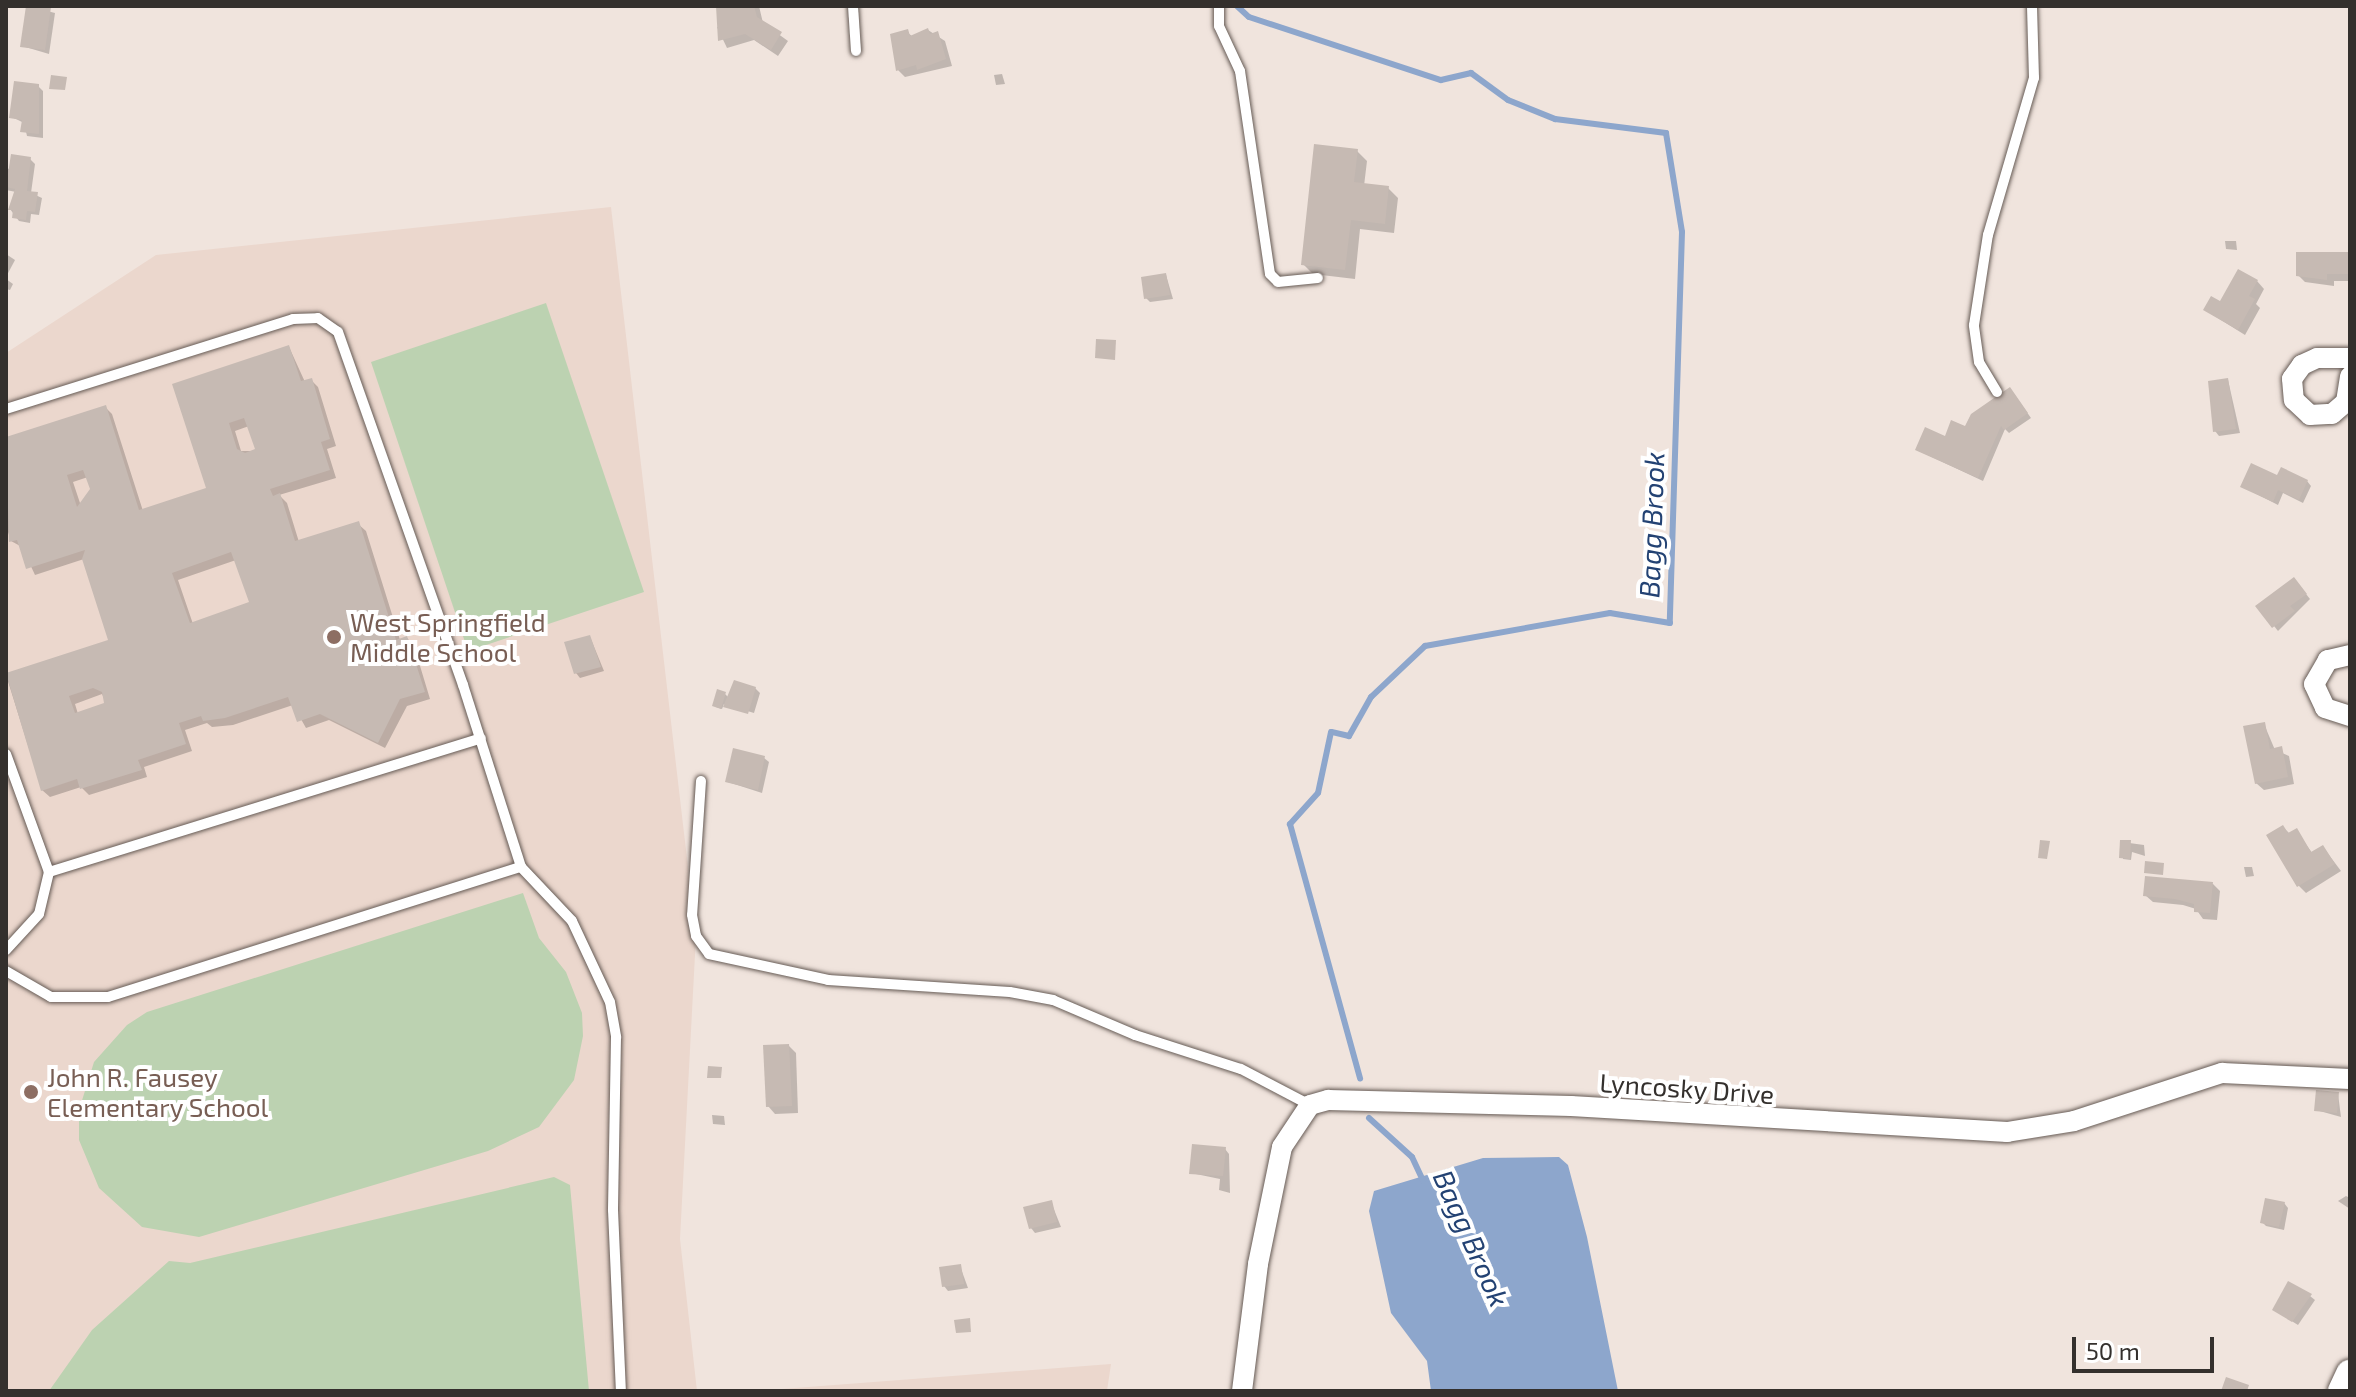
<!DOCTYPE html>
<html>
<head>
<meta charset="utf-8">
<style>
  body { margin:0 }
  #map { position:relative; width:2356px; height:1397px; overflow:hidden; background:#f0e4dd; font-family:"Exo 2",sans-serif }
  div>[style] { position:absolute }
  .built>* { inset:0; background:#ebd7cd }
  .green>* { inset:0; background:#bcd2b1 }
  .water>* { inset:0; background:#8da6cc }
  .shadow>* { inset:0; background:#0003 }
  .stream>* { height:6px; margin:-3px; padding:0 3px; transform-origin:3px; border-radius:3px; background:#8da6cc }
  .building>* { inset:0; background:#c6bab3 }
  .roads { filter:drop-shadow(0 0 2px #665b55) drop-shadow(0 0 2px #665b55) }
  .lane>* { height:10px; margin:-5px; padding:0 5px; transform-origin:5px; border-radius:5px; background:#fff }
  .street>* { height:20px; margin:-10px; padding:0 10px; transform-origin:10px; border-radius:10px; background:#fff }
  .secondary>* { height:28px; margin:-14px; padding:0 14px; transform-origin:14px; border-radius:14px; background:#fff }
  .dots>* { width:22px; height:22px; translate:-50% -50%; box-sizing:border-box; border:4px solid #fff; border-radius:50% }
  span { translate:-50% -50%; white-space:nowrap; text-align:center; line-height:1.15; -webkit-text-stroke:8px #fff; paint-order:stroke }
  .education-label { font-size:26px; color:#785e54 }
  .left { translate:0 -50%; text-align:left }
  .street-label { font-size:26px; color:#34302d }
  .water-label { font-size:28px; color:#234273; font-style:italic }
  .frame { position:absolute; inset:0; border:8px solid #34302d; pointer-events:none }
  .scale { position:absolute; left:2072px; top:1337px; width:142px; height:36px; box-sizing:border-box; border:4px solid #34302d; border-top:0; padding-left:10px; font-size:24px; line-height:28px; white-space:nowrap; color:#34302d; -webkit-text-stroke:6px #fff; paint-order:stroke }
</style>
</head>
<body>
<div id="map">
  <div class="built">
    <i style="clip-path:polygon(611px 207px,696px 936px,680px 1239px,697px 1391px,6px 1391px,6px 353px,156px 255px)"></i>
    <i style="clip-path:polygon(1111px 1364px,1107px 1391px,755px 1391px)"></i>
  </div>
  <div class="green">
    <i style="clip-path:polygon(546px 303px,644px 592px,468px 651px,371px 362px)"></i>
    <i style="clip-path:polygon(523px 893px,539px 938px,566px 972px,582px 1013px,583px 1036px,574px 1080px,539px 1127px,488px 1151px,199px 1237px,142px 1227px,99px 1188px,79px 1140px,79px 1110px,94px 1062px,127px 1025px,147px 1012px)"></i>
    <i style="clip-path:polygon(554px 1177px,570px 1185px,589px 1391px,49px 1391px,92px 1330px,169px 1261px,190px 1263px)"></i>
  </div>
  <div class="water">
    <i style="clip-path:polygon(1559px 1157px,1568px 1165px,1587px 1237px,1618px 1391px,1431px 1391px,1427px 1361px,1391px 1313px,1369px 1211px,1374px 1191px,1483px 1158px)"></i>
  </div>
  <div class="shadow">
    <i style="clip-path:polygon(28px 6px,55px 13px,49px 54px,22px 46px)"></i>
    <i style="clip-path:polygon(718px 6px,759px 6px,763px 23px,788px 41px,778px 56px,754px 40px,727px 48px,717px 27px,723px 26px)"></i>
    <i style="clip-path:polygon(928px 30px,945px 41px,952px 66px,905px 77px,898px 70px,907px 32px,913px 37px)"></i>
    <i style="clip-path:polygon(1002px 74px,1005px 84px,996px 85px,994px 75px)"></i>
    <i style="clip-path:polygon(38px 86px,43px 91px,43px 138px,27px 136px,24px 123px,12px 117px)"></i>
    <i style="clip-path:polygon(1357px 151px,1367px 161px,1364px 186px,1388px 188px,1398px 198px,1394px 233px,1360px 229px,1355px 279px,1313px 274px,1303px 264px)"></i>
    <i style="clip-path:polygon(30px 159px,35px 164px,31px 193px,42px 198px,39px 215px,31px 214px,30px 223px,19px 221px,10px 209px,16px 192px,6px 190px,6px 170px)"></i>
    <i style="clip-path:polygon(2225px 241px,2236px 241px,2237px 250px,2226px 249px)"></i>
    <i style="clip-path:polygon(6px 254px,15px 260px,6px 277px)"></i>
    <i style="clip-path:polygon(2350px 254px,2350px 281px,2334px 281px,2334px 286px,2305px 282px,2298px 275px)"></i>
    <i style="clip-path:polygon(1166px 275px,1173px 299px,1150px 302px,1146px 298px)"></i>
    <i style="clip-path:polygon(6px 279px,13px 284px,10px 290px,6px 289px)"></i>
    <i style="clip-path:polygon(2257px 281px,2264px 289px,2256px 304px,2260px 308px,2245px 335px,2205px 310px)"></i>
    <i style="clip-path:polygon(evenodd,289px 347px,305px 382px,311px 380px,318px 387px,336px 446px,327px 449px,336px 478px,279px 495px,287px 503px,299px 542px,358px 524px,366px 531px,400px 640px,407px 638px,414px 646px,430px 699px,407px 706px,385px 748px,329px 720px,306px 728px,293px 705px,233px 725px,212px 727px,207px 723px,185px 730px,192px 751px,144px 767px,147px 777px,89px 795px,81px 787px,50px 797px,42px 790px,6px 675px,110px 641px,84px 559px,35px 575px,22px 547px,11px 541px,6px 526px,6px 439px,105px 407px,112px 414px,143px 511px,209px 490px,174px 385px,289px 347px,249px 426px,258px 451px,241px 451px,235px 431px,249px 426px,289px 347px,88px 477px,92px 490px,81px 506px,73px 482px,88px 477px,289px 347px,236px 560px,251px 603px,193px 624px,178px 580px,236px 560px,289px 347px,102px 694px,107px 704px,78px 714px,75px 704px,102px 694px)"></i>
    <i style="clip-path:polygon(2228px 380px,2240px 433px,2219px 436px,2215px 431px)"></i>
    <i style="clip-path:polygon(2014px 394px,2031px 418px,2009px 433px,2005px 429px,1983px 481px,1917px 450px,1966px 429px)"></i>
    <i style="clip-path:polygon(2278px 478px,2307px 481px,2311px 486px,2303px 503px,2283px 493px,2278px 505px,2243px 487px)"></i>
    <i style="clip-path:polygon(2298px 584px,2310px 599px,2278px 631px,2258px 606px)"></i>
    <i style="clip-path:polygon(590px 637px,604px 671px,580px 678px,576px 673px)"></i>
    <i style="clip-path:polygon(755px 688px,760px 693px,754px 713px,724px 704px,722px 709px,716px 707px,725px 694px,729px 698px)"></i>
    <i style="clip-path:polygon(2264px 724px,2275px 750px,2289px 756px,2294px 784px,2264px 790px,2256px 783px)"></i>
    <i style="clip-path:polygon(764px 758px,769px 762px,762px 793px,728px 782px)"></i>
    <i style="clip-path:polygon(2283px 827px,2290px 834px,2296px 831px,2313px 854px,2323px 847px,2341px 871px,2306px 893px,2298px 885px)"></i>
    <i style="clip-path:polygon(2122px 842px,2144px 845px,2145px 856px,2132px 852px,2131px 860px,2123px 859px)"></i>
    <i style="clip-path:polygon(2244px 867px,2252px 867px,2254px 876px,2246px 877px)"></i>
    <i style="clip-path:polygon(2213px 884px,2220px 891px,2217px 920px,2203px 919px,2196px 909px,2183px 905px,2153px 902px,2145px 895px)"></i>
    <i style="clip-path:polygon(789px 1046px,796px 1053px,798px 1113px,775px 1114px,768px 1106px)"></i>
    <i style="clip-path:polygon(2338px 1094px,2341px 1117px,2316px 1110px)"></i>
    <i style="clip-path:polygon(712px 1115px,724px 1116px,725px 1125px,713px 1124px)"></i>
    <i style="clip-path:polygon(1225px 1149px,1229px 1154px,1230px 1193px,1219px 1190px,1220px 1179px,1191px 1173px)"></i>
    <i style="clip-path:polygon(2346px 1196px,2350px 1198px,2350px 1209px,2338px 1201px)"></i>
    <i style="clip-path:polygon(1051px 1202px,1061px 1227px,1035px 1233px,1031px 1228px)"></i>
    <i style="clip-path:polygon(2284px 1203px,2288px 1208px,2284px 1230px,2266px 1226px,2262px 1222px)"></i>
    <i style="clip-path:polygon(960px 1266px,968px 1288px,948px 1291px,944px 1286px)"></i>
    <i style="clip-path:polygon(2310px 1296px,2315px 1300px,2298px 1325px,2274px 1310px)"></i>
  </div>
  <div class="stream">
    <i style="left:1237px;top:6px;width:16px;rotate:43deg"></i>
    <i style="left:1249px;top:17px;width:202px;rotate:18.2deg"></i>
    <i style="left:1441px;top:80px;width:31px;rotate:-13deg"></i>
    <i style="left:1471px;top:73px;width:46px;rotate:36.1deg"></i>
    <i style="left:1508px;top:100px;width:51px;rotate:22deg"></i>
    <i style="left:1555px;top:119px;width:112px;rotate:7.2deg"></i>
    <i style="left:1666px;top:133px;width:100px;rotate:80.8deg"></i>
    <i style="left:1682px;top:232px;width:391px;rotate:91.8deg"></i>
    <i style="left:1670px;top:623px;width:61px;rotate:-170.5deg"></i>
    <i style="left:1610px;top:613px;width:188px;rotate:169.9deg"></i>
    <i style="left:1425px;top:646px;width:74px;rotate:136.6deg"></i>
    <i style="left:1371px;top:697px;width:45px;rotate:119.4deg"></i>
    <i style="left:1349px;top:736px;width:18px;rotate:-167deg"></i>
    <i style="left:1331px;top:732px;width:62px;rotate:102deg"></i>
    <i style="left:1318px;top:793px;width:42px;rotate:132.1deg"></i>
    <i style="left:1290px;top:824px;width:264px;rotate:74.6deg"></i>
    <i style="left:1369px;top:1118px;width:58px;rotate:42.2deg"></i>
    <i style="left:1412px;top:1157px;width:26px;rotate:65deg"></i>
  </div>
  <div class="building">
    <i style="clip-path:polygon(26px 6px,51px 7px,45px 50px,20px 47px)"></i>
    <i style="clip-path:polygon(716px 6px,754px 6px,757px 17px,782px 32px,771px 50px,745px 34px,718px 41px)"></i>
    <i style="clip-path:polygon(928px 28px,930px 34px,938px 31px,946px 59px,917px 70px,916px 65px,896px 71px,890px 34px,908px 29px,910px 36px)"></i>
    <i style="clip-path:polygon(51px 75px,67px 77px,65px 90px,49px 89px)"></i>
    <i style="clip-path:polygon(14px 81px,39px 84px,39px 134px,20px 132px,22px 120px,9px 118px)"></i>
    <i style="clip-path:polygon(1314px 144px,1358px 149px,1354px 182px,1389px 186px,1385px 224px,1351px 220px,1345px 270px,1301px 265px)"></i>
    <i style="clip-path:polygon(11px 154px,31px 157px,27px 191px,38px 192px,35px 212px,27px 211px,26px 220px,12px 218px,13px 210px,8px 210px,15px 189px,6px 187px)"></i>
    <i style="clip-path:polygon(2296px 252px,2350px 252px,2350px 274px,2327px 274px,2327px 280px,2296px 276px)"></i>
    <i style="clip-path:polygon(2238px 269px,2258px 280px,2249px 296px,2255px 299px,2238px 330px,2203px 310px,2211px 296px,2220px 301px)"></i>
    <i style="clip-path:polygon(1166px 273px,1170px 295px,1144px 299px,1141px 277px)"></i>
    <i style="clip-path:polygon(1096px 339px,1116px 340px,1115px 360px,1095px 358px)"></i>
    <i style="clip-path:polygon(evenodd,289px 345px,301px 381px,312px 378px,330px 439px,321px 442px,330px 470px,270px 489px,273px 496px,280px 493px,295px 541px,359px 521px,396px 640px,407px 636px,425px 692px,400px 699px,378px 743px,320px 714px,297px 722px,288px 697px,225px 718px,203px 721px,201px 716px,179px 723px,186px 744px,138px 760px,142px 770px,80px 789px,77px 779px,41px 791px,6px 673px,108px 640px,82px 559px,85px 550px,26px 569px,17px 540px,9px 542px,6px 437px,106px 405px,139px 510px,206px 488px,172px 384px,289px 345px,244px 418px,255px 449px,245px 453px,237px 449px,229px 423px,244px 418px,289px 345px,83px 470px,90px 489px,77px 507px,67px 475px,83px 470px,289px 345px,231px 552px,249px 602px,190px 623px,172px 573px,231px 552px,289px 345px,93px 688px,102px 692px,104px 703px,75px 713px,69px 696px,93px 688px)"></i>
    <i style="clip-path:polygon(2228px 378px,2236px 429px,2213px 432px,2208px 381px)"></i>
    <i style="clip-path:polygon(2010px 387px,2028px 413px,2004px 430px,2001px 426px,1978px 478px,1915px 450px,1925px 427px,1945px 436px,1951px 420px,1965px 426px,1971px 414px)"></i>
    <i style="clip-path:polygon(2251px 463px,2277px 475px,2281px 467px,2308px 480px,2299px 500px,2278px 490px,2273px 502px,2240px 487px)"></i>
    <i style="clip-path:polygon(2294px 577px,2307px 594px,2290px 606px,2295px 611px,2272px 628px,2255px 606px)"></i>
    <i style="clip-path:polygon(590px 635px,601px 667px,574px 674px,564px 642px)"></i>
    <i style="clip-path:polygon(734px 680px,756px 687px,748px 714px,723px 707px)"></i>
    <i style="clip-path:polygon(717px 689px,726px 692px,721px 709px,712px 706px)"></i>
    <i style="clip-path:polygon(2265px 722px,2270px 749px,2282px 746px,2288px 777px,2255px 784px,2243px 726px)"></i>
    <i style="clip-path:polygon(733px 748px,765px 756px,758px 790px,725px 782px)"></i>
    <i style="clip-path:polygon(2283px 825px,2288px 833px,2297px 828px,2311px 852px,2323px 845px,2335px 864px,2297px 887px,2266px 835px)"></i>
    <i style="clip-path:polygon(2040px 840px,2050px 841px,2047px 859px,2038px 858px)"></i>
    <i style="clip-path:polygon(2120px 840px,2131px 840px,2130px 859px,2119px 858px)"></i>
    <i style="clip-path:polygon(2145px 861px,2164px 863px,2163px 875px,2144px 873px)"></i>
    <i style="clip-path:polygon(2145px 876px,2213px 882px,2210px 913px,2194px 912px,2194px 904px,2175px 899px,2143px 896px)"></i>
    <i style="clip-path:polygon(789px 1044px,792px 1106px,766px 1107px,763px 1045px)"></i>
    <i style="clip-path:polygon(708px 1066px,722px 1067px,721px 1078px,707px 1078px)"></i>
    <i style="clip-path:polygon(2316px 1090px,2339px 1092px,2337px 1113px,2314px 1111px)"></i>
    <i style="clip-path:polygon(1192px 1144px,1226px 1147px,1223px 1176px,1189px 1174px)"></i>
    <i style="clip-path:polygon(2265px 1198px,2285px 1202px,2279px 1227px,2260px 1223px)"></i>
    <i style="clip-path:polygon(1052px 1200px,1057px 1222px,1029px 1229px,1023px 1207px)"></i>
    <i style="clip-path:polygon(961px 1264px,964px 1284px,942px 1287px,939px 1267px)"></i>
    <i style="clip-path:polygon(2288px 1281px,2312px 1294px,2292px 1322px,2272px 1310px)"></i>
    <i style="clip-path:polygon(970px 1318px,971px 1332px,956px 1333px,954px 1320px)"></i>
    <i style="clip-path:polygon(2226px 1377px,2249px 1385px,2247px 1391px,2221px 1391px)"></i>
  </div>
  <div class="roads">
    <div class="lane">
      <i style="left:853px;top:6px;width:45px;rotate:86.2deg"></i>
      <i style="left:1219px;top:6px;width:20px;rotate:90deg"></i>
      <i style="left:1219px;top:26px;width:50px;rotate:65deg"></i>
      <i style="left:1240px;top:71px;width:205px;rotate:81.6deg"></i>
      <i style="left:1270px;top:274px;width:11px;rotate:45deg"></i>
      <i style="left:1278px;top:282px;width:40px;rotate:-5.7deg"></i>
      <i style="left:1997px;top:392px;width:35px;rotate:-121deg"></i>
      <i style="left:1979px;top:362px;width:37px;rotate:-98deg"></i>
      <i style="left:1974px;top:325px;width:91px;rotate:-81.2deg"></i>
      <i style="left:1988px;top:235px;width:164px;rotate:-73.7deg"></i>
      <i style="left:2034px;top:78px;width:72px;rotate:-91.6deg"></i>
      <i style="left:6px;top:409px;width:301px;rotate:-17.4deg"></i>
      <i style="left:293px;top:319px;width:25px;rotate:-2deg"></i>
      <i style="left:318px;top:318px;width:24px;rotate:35deg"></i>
      <i style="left:338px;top:332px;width:374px;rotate:70.5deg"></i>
      <i style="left:463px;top:685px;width:191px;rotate:72.3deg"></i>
      <i style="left:521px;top:867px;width:74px;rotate:46.6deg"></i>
      <i style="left:572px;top:921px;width:89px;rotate:64.9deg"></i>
      <i style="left:610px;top:1002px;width:36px;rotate:80deg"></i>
      <i style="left:616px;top:1037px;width:173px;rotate:91deg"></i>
      <i style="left:613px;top:1210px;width:181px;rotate:87.5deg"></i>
      <i style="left:6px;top:754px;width:126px;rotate:70deg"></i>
      <i style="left:49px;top:872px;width:43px;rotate:103.4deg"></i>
      <i style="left:39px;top:914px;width:49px;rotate:132.5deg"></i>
      <i style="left:701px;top:781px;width:134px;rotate:93.8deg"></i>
      <i style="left:692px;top:915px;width:21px;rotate:79deg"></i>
      <i style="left:696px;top:936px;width:22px;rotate:54deg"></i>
      <i style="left:709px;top:954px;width:122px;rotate:12.3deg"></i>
      <i style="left:828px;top:980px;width:182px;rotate:3.8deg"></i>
      <i style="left:1010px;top:992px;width:44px;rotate:10.5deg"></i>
      <i style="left:1053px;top:1000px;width:89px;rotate:23.1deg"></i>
      <i style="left:1135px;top:1035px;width:111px;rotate:17.8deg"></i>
      <i style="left:1241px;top:1069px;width:78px;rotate:27.6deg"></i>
      <i style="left:49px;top:872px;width:452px;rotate:-17.2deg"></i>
      <i style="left:6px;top:971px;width:52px;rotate:30deg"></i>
      <i style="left:51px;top:997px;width:57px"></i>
      <i style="left:108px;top:997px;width:433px;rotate:-17.5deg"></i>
    </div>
    <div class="street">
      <i style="left:2350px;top:358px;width:33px;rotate:180deg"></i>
      <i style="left:2317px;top:358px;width:17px;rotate:155deg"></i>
      <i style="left:2302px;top:365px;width:17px;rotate:126deg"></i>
      <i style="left:2292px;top:379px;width:21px;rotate:85deg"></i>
      <i style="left:2294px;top:400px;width:22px;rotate:43deg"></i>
      <i style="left:2310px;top:415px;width:22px;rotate:-3deg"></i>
      <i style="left:2332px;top:414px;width:18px;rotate:-41deg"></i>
      <i style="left:2346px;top:402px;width:26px;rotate:-81deg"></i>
      <i style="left:2350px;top:655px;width:23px;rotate:167deg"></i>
      <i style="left:2328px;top:660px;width:28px;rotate:120deg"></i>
      <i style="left:2314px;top:684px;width:26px;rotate:65deg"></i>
      <i style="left:2325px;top:708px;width:26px;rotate:18deg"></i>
      <i style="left:1242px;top:1391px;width:128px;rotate:-82.8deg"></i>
      <i style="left:1258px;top:1264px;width:119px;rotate:-78.4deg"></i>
      <i style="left:1282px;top:1147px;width:50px;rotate:-56.3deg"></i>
      <i style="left:1310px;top:1105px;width:19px;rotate:-16deg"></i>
      <i style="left:1328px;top:1100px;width:243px;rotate:1.4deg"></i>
      <i style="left:1571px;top:1106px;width:437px;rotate:3.4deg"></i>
      <i style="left:2007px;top:1132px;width:68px;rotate:-9.3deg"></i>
      <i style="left:2074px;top:1121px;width:156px;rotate:-18deg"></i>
      <i style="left:2222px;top:1073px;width:128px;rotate:2.7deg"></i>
    </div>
    <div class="secondary">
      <i style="left:2342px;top:1391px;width:19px;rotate:-65deg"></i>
    </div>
  </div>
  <div class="dots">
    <i style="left:334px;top:637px;background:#8d6e63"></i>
    <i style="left:31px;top:1092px;background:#8d6e63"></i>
  </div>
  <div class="education-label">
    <span class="left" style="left:350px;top:637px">West Springfield<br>Middle School</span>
    <span class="left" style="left:47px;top:1092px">John R. Fausey<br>Elementary School</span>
  </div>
  <div class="street-label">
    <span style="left:1687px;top:1088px;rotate:4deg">Lyncosky Drive</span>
  </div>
  <div class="water-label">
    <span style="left:1651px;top:525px;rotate:-88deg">Bagg Brook</span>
    <span style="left:1472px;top:1238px;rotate:66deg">Bagg Brook</span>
  </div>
  <div class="frame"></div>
  <div class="scale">50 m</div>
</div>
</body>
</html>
